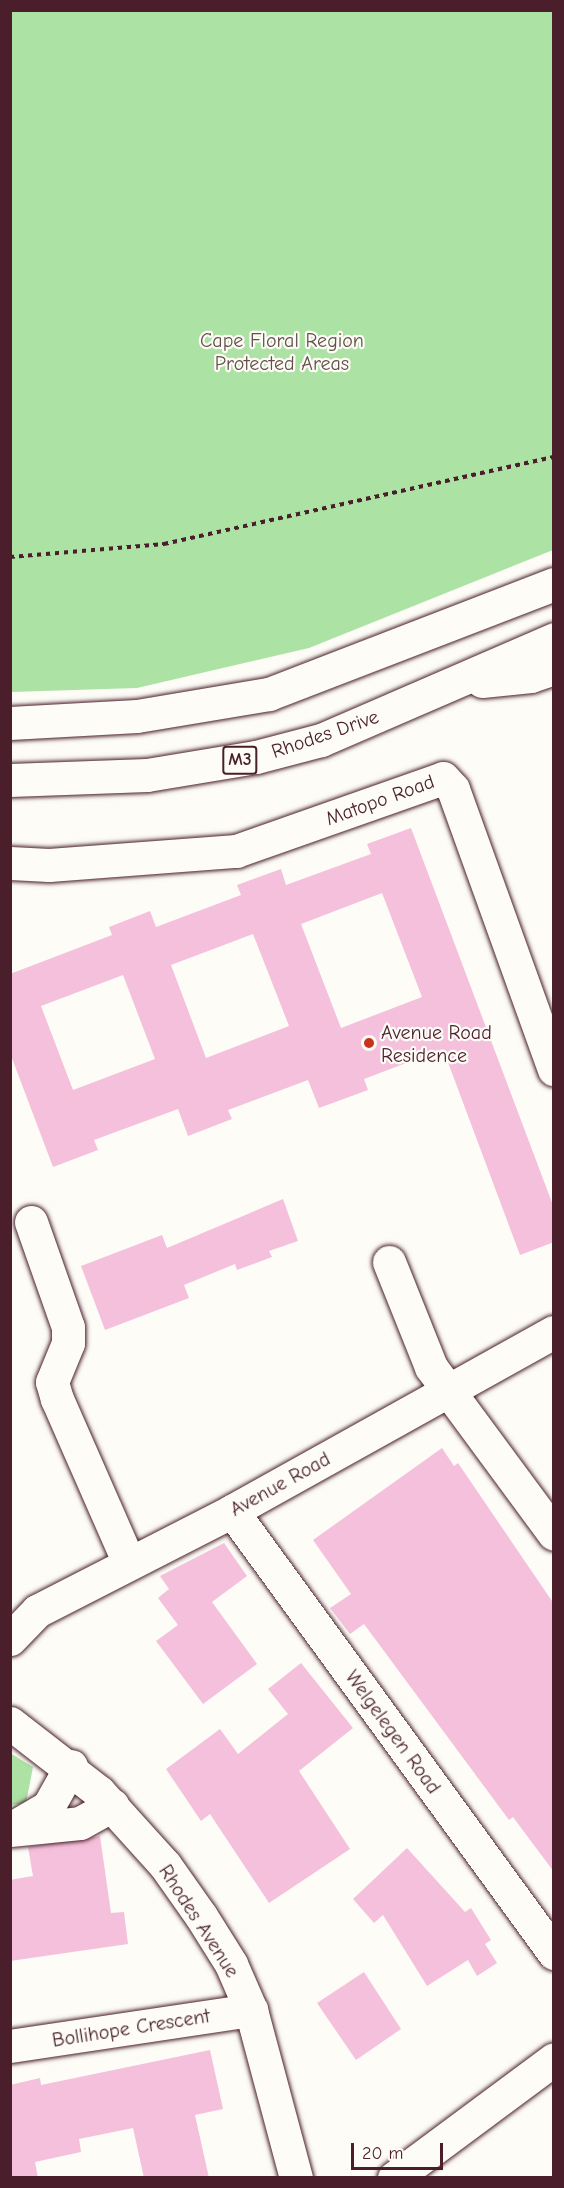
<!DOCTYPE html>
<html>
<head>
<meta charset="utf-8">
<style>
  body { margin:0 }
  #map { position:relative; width:564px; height:2188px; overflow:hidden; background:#fdfcf7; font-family:"Comic Neue",sans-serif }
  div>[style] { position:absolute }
  .green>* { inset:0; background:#ade2a5 }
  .building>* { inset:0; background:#f5c0db }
  .path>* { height:4px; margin-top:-2px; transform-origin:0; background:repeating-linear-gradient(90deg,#4a1f2b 0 4.5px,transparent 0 9px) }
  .roads { filter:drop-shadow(0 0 2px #4a1f2b) drop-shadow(0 0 2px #4a1f2b) }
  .minor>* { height:33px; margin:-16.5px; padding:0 16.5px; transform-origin:16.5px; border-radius:16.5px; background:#fdfcf7 }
  .highway>* { height:33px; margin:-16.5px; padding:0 16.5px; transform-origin:16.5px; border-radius:16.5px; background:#fdfcf7 }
  .dots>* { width:16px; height:16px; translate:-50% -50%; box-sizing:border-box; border:3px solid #fdfcf7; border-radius:50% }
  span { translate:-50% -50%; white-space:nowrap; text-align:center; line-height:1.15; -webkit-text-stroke:4.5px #fdfcf7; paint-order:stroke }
  .shield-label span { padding:2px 4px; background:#fdfcf7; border:2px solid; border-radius:4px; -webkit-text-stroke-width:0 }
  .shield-label { font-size:18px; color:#4a1f2b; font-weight:700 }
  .park-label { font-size:20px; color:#63504a }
  .street-label { font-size:20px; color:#4a1f2b }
  .poi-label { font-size:20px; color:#4a1f2b }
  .left { translate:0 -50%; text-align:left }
  .frame { position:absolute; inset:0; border:12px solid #4a1f2b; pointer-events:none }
  .scale { position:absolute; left:351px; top:2143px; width:92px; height:27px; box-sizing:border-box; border:3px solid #4a1f2b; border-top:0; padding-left:8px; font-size:18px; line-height:21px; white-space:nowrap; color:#4a1f2b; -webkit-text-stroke:4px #fdfcf7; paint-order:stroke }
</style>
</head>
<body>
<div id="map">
  <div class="green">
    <i style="clip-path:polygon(10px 11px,553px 11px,553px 550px,309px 648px,137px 688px,11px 692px)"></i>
    <i style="clip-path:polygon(10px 1753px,33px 1767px,26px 1803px,11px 1805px)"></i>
  </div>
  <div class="building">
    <i style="clip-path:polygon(evenodd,411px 828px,554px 1208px,554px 1242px,520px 1255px,443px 1049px,364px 1079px,368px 1090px,319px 1108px,308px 1080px,228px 1110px,232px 1119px,188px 1136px,178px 1109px,94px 1140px,98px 1150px,53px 1167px,10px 1053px,10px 974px,112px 935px,109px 927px,150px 911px,156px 927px,241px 895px,237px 885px,281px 869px,286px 885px,371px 854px,367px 844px,411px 828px,382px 893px,422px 997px,341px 1028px,301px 924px,382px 893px,411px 828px,253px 934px,289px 1026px,206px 1058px,171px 965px,253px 934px,411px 828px,123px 975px,155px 1059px,73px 1090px,41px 1006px,123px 975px)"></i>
    <i style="clip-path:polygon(283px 1199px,298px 1241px,269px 1251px,272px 1257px,237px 1270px,235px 1264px,184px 1285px,189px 1298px,105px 1330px,81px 1266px,162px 1235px,167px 1248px)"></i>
    <i style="clip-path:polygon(442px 1448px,454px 1466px,458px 1463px,554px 1604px,554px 1872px,513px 1817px,509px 1820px,364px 1624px,350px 1634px,330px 1608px,351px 1594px,313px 1540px)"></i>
    <i style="clip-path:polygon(224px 1543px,247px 1576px,212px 1602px,257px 1664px,203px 1704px,156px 1641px,178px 1625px,158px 1598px,169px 1589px,160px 1576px)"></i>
    <i style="clip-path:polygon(301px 1663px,353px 1728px,299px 1771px,350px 1849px,269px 1903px,210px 1814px,201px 1821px,166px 1769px,220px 1729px,238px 1754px,288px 1714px,268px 1689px)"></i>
    <i style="clip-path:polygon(100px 1836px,111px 1913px,124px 1912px,128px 1944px,10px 1961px,10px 1880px,33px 1876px,28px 1847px)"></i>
    <i style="clip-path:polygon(407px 1848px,465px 1912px,471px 1908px,491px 1940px,485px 1944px,497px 1963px,477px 1976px,468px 1960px,427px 1986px,383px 1915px,374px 1923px,353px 1899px)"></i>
    <i style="clip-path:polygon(364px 1972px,401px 2029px,356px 2060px,317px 2003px)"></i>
    <i style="clip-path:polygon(210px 2050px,223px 2109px,195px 2115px,209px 2178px,144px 2178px,133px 2128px,79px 2139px,81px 2152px,35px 2162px,38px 2178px,10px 2178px,10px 2085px,40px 2078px,41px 2085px)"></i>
  </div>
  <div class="path">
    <i style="left:10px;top:557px;width:155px;rotate:-4.8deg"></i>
    <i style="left:164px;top:544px;width:400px;rotate:-12.6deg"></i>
  </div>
  <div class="roads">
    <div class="minor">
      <i style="left:10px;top:863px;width:39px;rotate:3deg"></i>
      <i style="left:49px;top:865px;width:188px;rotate:-4.3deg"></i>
      <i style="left:236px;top:851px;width:219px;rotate:-19.4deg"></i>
      <i style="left:443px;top:778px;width:15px;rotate:48deg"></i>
      <i style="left:453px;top:789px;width:298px;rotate:70.2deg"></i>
      <i style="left:31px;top:1222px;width:111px;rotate:70.6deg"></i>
      <i style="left:68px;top:1327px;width:16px;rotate:90deg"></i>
      <i style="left:68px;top:1343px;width:42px;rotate:112.3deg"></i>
      <i style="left:52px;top:1382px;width:18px;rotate:74deg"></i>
      <i style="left:57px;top:1399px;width:179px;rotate:66.3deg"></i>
      <i style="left:389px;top:1262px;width:113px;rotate:68.2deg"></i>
      <i style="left:431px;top:1367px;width:207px;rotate:53.6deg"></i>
      <i style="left:232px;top:1511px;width:547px;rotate:53.93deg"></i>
      <i style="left:10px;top:1639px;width:39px;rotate:-46deg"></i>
      <i style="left:37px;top:1611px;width:219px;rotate:-27.1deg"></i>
      <i style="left:232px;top:1511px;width:368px;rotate:-29.1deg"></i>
      <i style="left:10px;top:1723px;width:113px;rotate:37.8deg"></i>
      <i style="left:99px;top:1792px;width:98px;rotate:47.9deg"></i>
      <i style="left:165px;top:1865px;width:62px;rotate:54.8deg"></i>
      <i style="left:201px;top:1916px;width:57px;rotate:58deg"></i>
      <i style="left:231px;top:1964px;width:50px;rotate:66.5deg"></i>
      <i style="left:251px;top:2010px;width:174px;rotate:75deg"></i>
      <i style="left:12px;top:1828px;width:42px;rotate:-30.3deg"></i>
      <i style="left:48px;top:1807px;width:47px;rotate:-60.7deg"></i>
      <i style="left:10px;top:1830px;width:70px;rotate:-5.7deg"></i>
      <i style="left:80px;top:1823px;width:37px;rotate:-29deg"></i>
      <i style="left:10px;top:2046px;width:244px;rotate:-8.5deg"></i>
      <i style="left:394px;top:2178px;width:199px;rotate:-36.6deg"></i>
    </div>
    <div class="highway">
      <i style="left:482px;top:681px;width:49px;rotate:-5.8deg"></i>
      <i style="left:531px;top:676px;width:24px;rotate:-19deg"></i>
      <i style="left:10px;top:723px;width:127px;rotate:-3.2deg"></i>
      <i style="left:137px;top:716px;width:134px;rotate:-9.5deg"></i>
      <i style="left:269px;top:694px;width:305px;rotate:-21.1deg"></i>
      <i style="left:10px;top:780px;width:137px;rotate:-2.1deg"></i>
      <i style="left:147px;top:775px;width:110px;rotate:-9.4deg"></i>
      <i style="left:256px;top:757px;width:67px;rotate:-14.7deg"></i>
      <i style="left:321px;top:740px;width:254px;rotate:-23.4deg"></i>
    </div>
  </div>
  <div class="dots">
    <i style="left:369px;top:1043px;background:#c8321e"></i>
  </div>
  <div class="shield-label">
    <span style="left:240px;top:760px">M3</span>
  </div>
  <div class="park-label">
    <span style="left:282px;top:352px">Cape Floral Region<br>Protected Areas</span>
  </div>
  <div class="street-label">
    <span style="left:325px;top:734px;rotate:-19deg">Rhodes Drive</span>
    <span style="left:380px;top:800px;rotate:-20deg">Matopo Road</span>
    <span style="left:280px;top:1484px;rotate:-29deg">Avenue Road</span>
    <span style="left:393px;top:1732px;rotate:54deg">Welgelegen Road</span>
    <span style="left:199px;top:1921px;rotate:57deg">Rhodes Avenue</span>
    <span style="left:131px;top:2028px;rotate:-9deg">Bollihope Crescent</span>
  </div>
  <div class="poi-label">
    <span class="left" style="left:381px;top:1044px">Avenue Road<br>Residence</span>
  </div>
  <div class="frame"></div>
  <div class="scale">20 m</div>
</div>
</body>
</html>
